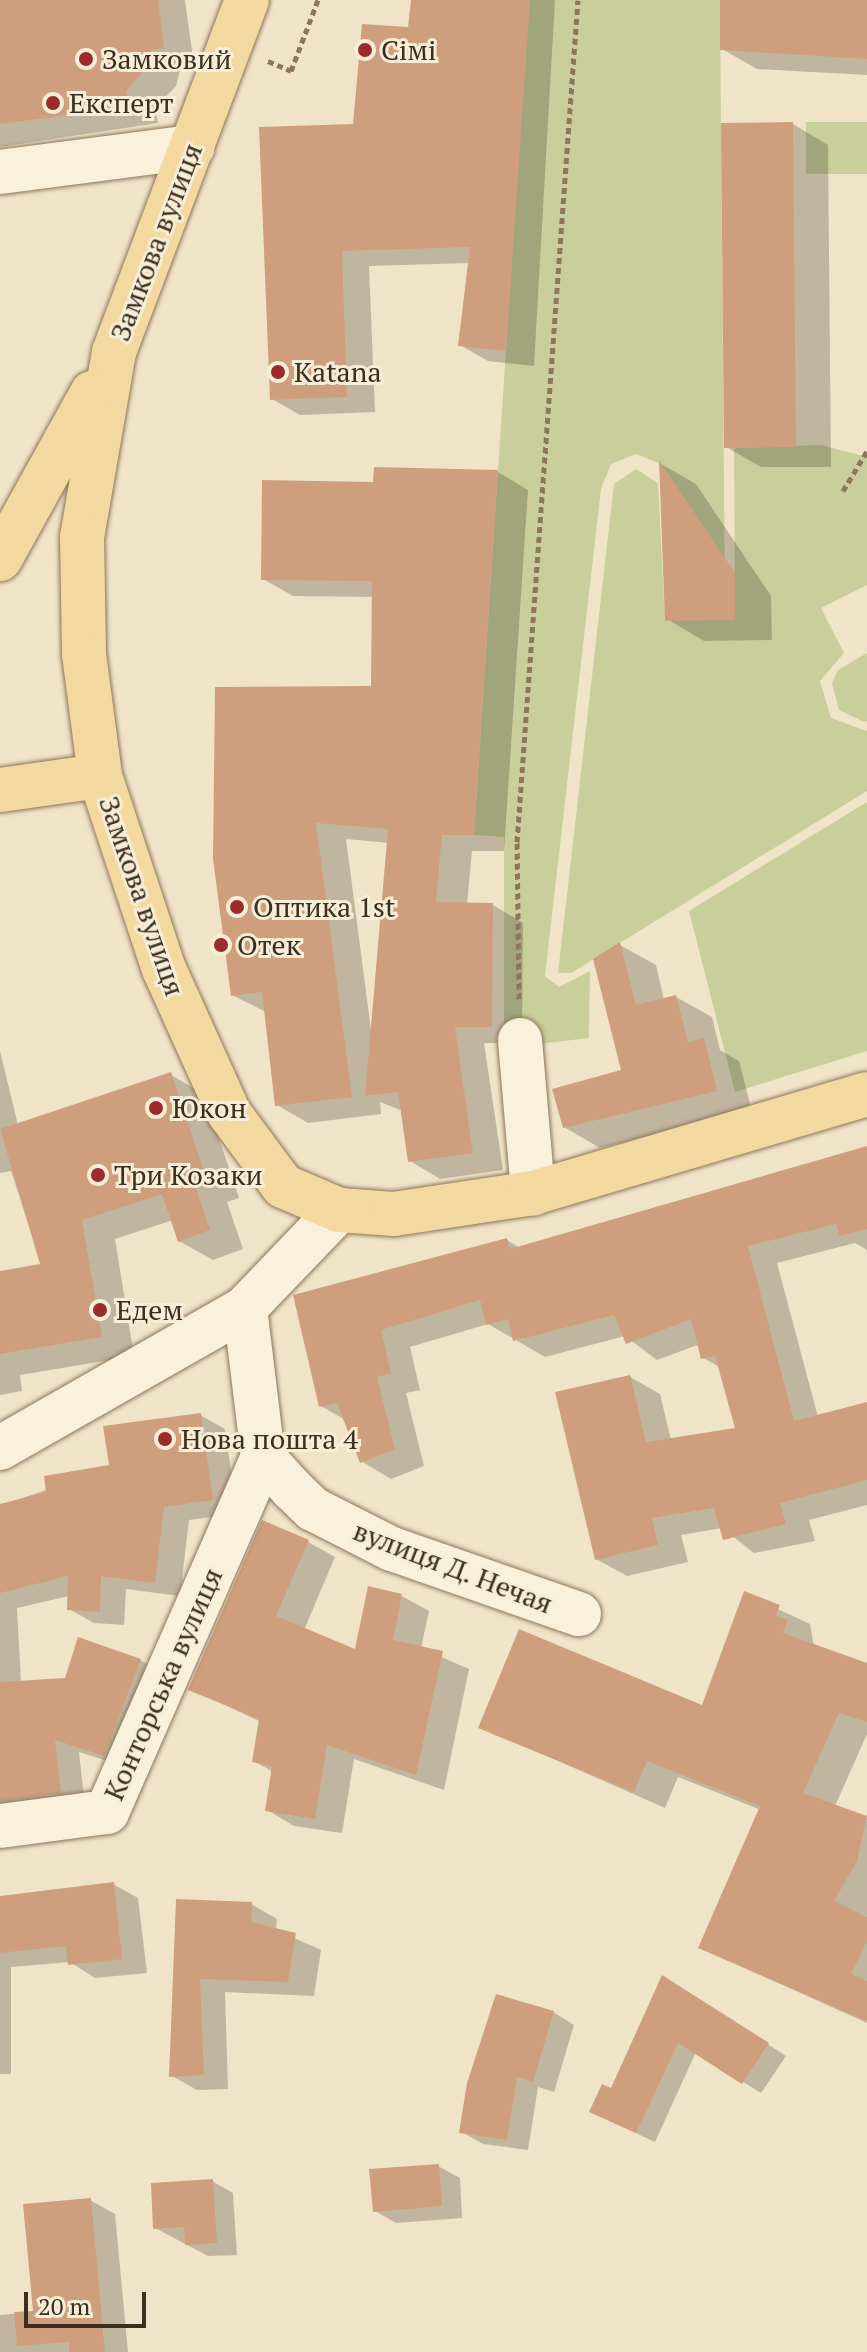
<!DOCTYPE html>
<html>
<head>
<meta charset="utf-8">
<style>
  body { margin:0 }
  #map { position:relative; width:867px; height:2352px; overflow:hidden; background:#f0e4c8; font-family:"PT Serif",serif }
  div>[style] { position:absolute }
  .green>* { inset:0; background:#c9cf9b }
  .shadow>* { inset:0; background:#0003 }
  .building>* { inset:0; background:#cf9f7d }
  .path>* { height:5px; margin-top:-2.5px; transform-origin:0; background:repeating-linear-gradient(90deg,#8d765c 0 6px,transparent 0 10px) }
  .roads { filter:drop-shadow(0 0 2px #8d765c) drop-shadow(0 0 2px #8d765c) }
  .minor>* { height:44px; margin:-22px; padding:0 22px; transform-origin:22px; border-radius:22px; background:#faf1dc }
  .major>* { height:44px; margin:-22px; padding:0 22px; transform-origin:22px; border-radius:22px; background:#f3d9a0 }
  .dots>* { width:22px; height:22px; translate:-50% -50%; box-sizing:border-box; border:4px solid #f7eed8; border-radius:50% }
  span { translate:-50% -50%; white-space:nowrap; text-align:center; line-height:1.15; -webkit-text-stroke:6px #f7eed8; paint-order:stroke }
  .poi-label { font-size:28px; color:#3d2e20 }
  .left { translate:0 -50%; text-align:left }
  .street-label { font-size:28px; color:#3d2e20 }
  .scale { position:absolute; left:24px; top:2292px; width:122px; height:36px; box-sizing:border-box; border:4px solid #3d2e20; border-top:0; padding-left:10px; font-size:24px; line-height:28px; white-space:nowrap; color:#3d2e20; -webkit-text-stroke:6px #f7eed8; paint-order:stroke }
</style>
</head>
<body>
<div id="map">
  <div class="green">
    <i style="clip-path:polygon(529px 0,720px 0,725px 608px,661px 464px,636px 454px,611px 464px,601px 489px,545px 976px,559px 987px,590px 971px,589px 1038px,504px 1048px,504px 837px,474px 835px)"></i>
    <i style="clip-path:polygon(806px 122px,867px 122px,867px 174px,806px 174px)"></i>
    <i style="clip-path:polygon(821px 445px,867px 457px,867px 585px,821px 608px,844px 653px,820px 681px,831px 718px,867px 731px,867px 791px,571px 973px,558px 973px,614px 484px,636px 469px,658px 483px,665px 620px,735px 620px,734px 448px)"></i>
    <i style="clip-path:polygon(867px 653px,867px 721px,864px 722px,839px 710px,832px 683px,838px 670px)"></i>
    <i style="clip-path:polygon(867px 802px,867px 1051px,735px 1092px,689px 911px)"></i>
  </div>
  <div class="shadow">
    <i style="clip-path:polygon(19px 0,185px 0,194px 65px,181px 67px,176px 86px,155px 108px,158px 123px,0 147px,0 51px)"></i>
    <i style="clip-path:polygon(413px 0,555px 0,534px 366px,488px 361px,460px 345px,470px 263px,369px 266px,375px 412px,300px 415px,272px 399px,355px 126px,410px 30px)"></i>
    <i style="clip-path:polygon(722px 0,867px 0,867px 75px,757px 69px,722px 49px)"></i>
    <i style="clip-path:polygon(793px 124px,828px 145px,831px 467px,761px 467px,726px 447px)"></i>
    <i style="clip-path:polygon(661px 464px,696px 484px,771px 596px,772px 640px,704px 641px,667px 619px)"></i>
    <i style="clip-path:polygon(evenodd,498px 472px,528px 490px,504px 851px,472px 851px,467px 905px,493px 905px,523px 923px,522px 1043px,484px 1043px,503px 1170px,440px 1179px,410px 1161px,403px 1111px,380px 1102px,381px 1114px,308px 1123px,277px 1105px,266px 1012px,232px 995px,373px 688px,374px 597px,293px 596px,263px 579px,375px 484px,498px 472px,346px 839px,389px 843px,372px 1030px,371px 1030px,346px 839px)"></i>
    <i style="clip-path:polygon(620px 945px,656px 965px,664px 1000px,676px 997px,712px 1017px,720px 1050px,739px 1061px,752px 1111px,600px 1148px,564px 1127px,624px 1071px)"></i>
    <i style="clip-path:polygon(0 1051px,18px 1125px,171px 1075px,204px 1094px,239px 1198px,227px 1202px,243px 1249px,213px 1260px,179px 1241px,173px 1220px,115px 1239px,134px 1356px,20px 1375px,22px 1391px,0 1395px,0 1273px,42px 1266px,11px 1171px,0 1173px)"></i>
    <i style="clip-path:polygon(867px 1150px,867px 1250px,855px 1243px,777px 1263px,818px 1417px,867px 1404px,867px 1505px,809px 1520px,815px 1541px,754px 1553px,722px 1528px,681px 1535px,688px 1562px,627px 1576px,596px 1559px,630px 1377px,660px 1394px,671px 1440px,738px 1430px,720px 1367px,703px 1358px,700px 1344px,657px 1360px,625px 1336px,545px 1357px,488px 1324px,410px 1347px,420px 1390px,406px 1393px,424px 1466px,391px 1479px,361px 1461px,345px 1420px,321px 1406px,296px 1296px,507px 1240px,520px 1248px)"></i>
    <i style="clip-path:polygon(200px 1415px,225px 1429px,237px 1514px,189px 1520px,180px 1596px,126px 1589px,124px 1625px,94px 1623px,69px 1609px,69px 1596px,17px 1608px,21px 1682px,66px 1680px,140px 1660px,165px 1675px,130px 1768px,79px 1752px,85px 1806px,0 1829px,0 1506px,111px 1467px)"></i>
    <i style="clip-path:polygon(308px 1542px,335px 1557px,304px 1630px,356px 1652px,402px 1596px,429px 1611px,421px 1648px,469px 1669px,444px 1790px,354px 1759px,342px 1833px,294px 1826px,267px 1810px,273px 1772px,254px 1761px,261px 1722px,191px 1689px)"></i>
    <i style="clip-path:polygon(745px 1594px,810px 1624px,814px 1646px,867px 1665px,867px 1734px,835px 1806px,867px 1818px,867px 2023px,700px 1948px,761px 1810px,678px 1777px,665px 1808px,481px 1727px,703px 1708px)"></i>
    <i style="clip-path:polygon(113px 1884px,138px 1898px,147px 1973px,95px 1978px,70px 1962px,11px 1967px,11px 2074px,0 2074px,0 1897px)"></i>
    <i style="clip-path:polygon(178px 1901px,251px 1904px,277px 1919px,276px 1930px,321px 1950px,314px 1996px,225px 1992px,228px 2089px,197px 2090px,172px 2076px)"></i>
    <i style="clip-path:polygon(681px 1988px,786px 2056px,761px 2093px,696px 2052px,655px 2142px,610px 2121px,612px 2090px)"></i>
    <i style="clip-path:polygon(553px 2012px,574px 2025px,554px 2092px,538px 2087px,528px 2150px,483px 2144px,462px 2132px)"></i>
    <i style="clip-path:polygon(438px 2166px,460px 2178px,462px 2218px,396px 2223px,375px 2211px)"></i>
    <i style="clip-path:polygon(212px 2181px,233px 2193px,237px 2255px,208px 2256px,155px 2228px)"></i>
    <i style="clip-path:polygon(90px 2200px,115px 2214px,128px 2352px,0 2352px,0 2315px,36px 2312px)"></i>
  </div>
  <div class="building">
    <i style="clip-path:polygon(0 0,158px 0,164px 48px,151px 50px,146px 69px,126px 91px,129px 107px,0 124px)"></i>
    <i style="clip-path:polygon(411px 0,530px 0,506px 351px,458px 346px,470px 247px,342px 251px,347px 397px,270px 400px,259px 127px,353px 124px,362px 24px,408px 27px)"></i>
    <i style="clip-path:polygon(720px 0,867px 0,867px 59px,720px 50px)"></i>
    <i style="clip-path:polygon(793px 122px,796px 447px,724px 448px,721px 123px)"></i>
    <i style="clip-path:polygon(659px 460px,735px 573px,735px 620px,665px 621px)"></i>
    <i style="clip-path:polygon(374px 467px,498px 470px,474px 835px,442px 835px,436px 902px,493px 903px,492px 1027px,455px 1027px,473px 1153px,408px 1162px,398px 1092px,365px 1096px,388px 829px,316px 823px,352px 1097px,275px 1106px,262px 992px,231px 996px,213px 859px,215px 687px,371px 686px,372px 581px,261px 580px,262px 480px,373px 482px)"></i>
    <i style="clip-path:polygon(620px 942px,636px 1005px,676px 995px,688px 1042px,704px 1038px,717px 1091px,563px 1128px,552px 1089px,621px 1070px,593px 959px)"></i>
    <i style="clip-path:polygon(171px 1072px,207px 1180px,194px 1183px,210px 1230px,178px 1242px,162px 1194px,82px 1220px,102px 1337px,0 1354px,0 1271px,40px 1264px,0 1129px)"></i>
    <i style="clip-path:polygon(867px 1146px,867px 1229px,839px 1236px,836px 1224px,748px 1246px,794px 1421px,867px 1402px,867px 1480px,780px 1503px,786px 1524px,723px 1540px,714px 1508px,652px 1518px,658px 1545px,595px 1560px,555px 1392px,630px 1375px,646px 1442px,735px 1428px,715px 1356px,701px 1359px,691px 1319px,626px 1344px,614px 1315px,513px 1341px,508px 1319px,486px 1325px,480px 1300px,381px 1330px,391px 1373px,377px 1377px,395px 1449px,360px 1463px,337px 1403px,319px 1407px,293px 1295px,507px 1238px,510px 1249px)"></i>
    <i style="clip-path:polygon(201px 1413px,213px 1500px,164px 1507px,155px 1583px,101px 1576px,100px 1612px,67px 1610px,68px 1576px,0 1593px,0 1504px,46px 1492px,44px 1476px,109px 1465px,103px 1426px)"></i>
    <i style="clip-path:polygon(262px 1520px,309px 1540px,276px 1616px,355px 1649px,368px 1586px,402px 1594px,393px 1640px,443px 1651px,416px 1775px,327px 1745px,315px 1819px,265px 1811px,272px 1766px,252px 1762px,259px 1719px,188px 1690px)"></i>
    <i style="clip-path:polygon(744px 1591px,780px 1605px,776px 1616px,788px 1620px,783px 1633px,867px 1663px,867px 1722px,839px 1713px,803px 1793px,867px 1816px,857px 1861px,834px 1901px,867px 1917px,867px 1941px,851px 1974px,867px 1981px,867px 2021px,698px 1948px,760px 1806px,647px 1761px,634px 1792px,478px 1728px,519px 1629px,702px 1705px)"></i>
    <i style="clip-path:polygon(78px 1637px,141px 1659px,104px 1756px,55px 1740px,61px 1793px,0 1801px,0 1682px,65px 1678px)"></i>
    <i style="clip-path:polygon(114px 1882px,122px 1959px,68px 1965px,66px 1946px,0 1953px,0 1896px)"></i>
    <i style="clip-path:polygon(176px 1899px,252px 1902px,251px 1922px,296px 1933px,288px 1982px,200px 1979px,204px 2075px,169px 2077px)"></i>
    <i style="clip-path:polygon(662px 1975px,769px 2043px,742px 2084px,678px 2043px,636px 2133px,589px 2112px,602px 2084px,611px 2088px)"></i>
    <i style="clip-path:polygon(496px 1994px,554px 2011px,533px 2082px,517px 2077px,507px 2140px,459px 2133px,467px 2083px)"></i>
    <i style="clip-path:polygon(439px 2164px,442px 2206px,373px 2212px,369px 2169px)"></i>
    <i style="clip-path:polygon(213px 2179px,217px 2243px,185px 2245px,184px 2227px,153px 2229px,151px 2183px)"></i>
    <i style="clip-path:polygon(91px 2198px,105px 2352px,69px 2352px,69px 2342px,17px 2346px,14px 2312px,33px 2311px,23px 2204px)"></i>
  </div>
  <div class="path">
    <i style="left:268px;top:61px;width:25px;rotate:23deg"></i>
    <i style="left:291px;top:71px;width:76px;rotate:-69.2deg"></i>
    <i style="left:843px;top:491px;width:47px;rotate:-59deg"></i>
    <i style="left:519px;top:999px;width:157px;rotate:-90.7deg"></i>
    <i style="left:517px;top:842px;width:844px;rotate:-85.86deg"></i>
  </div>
  <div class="roads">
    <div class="minor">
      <i style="left:0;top:172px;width:194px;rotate:-7.4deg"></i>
      <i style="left:520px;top:1040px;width:154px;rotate:85.1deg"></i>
      <i style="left:245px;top:1308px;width:150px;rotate:83.1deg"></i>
      <i style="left:263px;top:1457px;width:43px;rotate:47.8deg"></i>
      <i style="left:292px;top:1489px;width:29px;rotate:44deg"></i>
      <i style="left:313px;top:1509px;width:89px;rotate:26.9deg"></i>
      <i style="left:392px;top:1549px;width:198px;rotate:19.2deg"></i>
      <i style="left:0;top:1448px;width:282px;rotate:-29.7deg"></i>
      <i style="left:245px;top:1308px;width:136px;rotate:-46.2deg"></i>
      <i style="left:0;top:1826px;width:108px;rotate:-7.5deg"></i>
      <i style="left:107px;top:1812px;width:388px;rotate:-66.3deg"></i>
    </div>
    <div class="major">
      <i style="left:247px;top:0;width:376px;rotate:110.7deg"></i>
      <i style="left:114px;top:352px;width:188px;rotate:99.8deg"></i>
      <i style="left:82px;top:537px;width:117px;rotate:89deg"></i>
      <i style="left:84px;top:654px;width:123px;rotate:82.5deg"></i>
      <i style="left:100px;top:776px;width:203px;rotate:71.7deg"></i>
      <i style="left:164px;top:969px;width:158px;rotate:65.7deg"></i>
      <i style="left:229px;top:1113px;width:91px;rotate:53.5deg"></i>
      <i style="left:283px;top:1186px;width:61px;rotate:23.2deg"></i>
      <i style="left:339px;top:1210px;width:55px;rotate:4.2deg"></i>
      <i style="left:394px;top:1214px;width:141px;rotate:-8.6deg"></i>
      <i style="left:533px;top:1193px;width:348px;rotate:-16.5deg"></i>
      <i style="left:0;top:559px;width:190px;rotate:-61deg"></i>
      <i style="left:0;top:790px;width:101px;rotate:-8deg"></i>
    </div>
  </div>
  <div class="dots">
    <i style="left:365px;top:50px;background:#9e2a2b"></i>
    <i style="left:86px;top:59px;background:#9e2a2b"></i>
    <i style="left:53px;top:103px;background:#9e2a2b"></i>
    <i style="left:278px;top:372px;background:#9e2a2b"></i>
    <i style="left:237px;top:907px;background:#9e2a2b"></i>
    <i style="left:221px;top:945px;background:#9e2a2b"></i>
    <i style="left:156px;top:1108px;background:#9e2a2b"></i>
    <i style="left:98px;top:1175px;background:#9e2a2b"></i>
    <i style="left:100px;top:1310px;background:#9e2a2b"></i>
    <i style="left:165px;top:1439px;background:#9e2a2b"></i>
  </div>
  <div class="poi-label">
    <span class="left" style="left:381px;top:50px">Сімі</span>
    <span class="left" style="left:102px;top:59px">Замковий</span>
    <span class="left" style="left:69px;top:103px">Експерт</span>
    <span class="left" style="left:294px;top:372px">Katana</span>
    <span class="left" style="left:253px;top:907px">Оптика 1st</span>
    <span class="left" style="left:237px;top:945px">Отек</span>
    <span class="left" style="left:172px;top:1108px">Юкон</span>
    <span class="left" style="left:114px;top:1175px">Три Козаки</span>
    <span class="left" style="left:116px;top:1310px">Едем</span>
    <span class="left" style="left:181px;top:1439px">Нова пошта 4</span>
  </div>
  <div class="street-label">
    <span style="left:156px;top:242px;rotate:-69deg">Замкова вулиця</span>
    <span style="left:142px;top:896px;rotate:71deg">Замкова вулиця</span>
    <span style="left:453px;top:1567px;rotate:21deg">вулиця Д. Нечая</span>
    <span style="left:163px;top:1684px;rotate:-66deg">Конторська вулиця</span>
  </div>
  <div class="scale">20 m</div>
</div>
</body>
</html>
